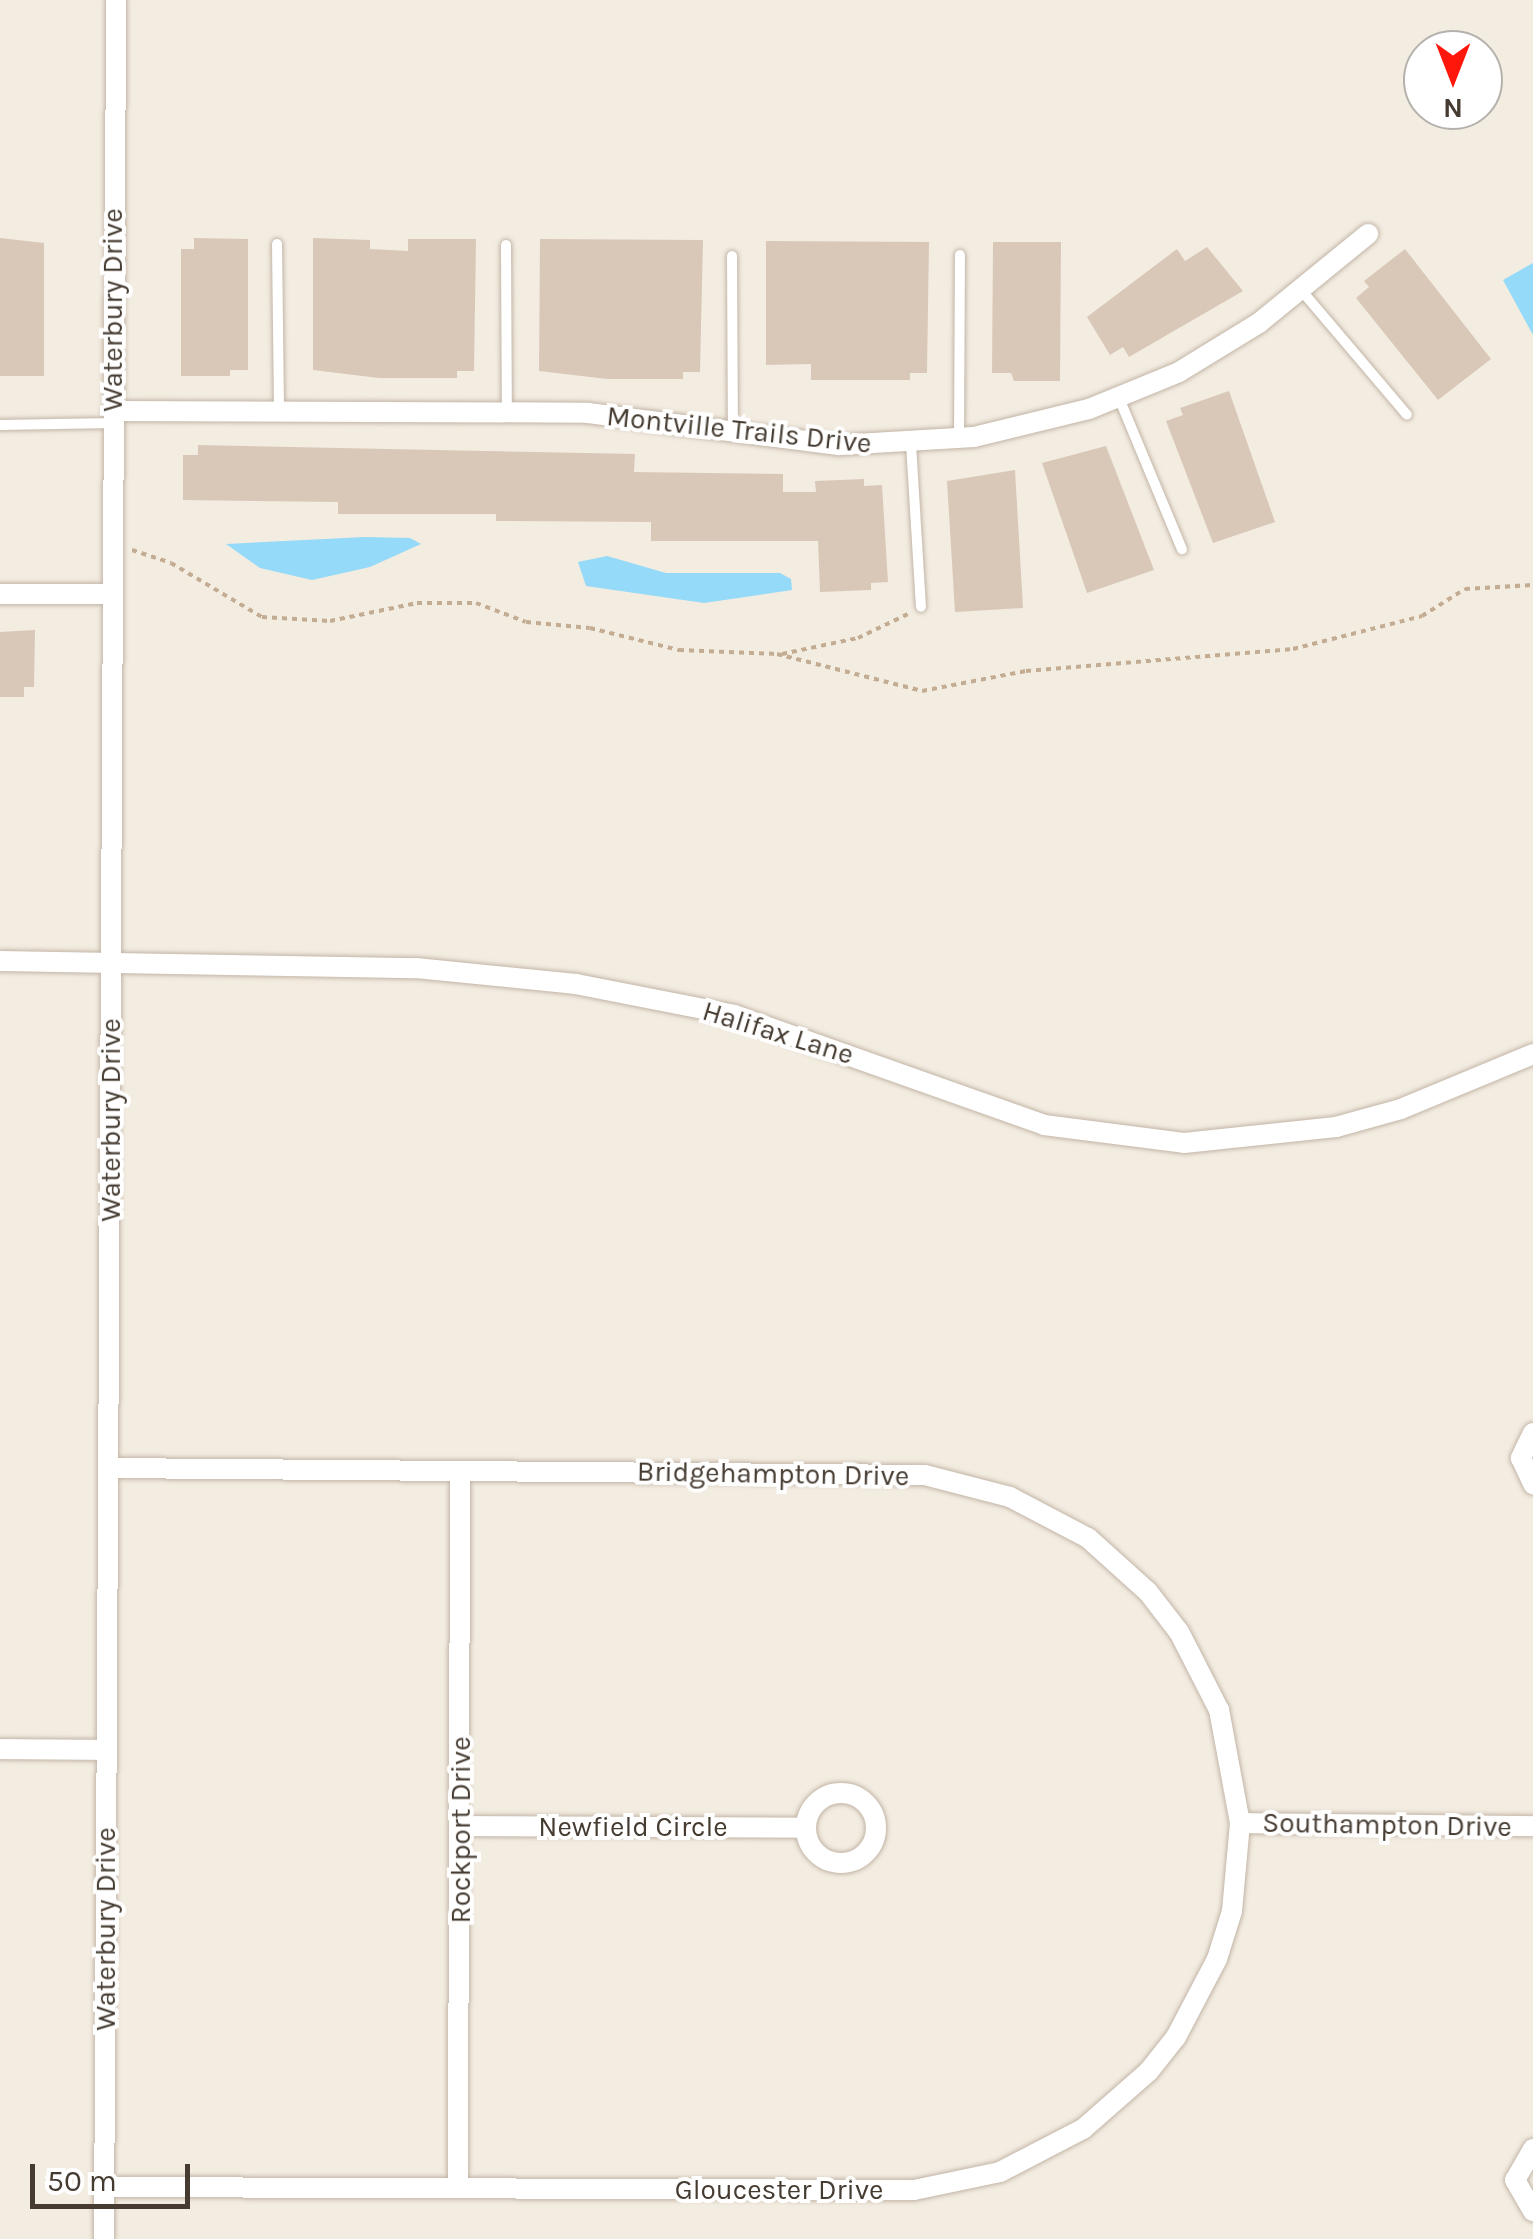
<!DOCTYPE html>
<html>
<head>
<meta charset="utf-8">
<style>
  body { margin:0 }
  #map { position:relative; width:1533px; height:2239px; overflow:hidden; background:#f3ece1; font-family:Karla,sans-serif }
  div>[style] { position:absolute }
  .water>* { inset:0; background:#95daf8 }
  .building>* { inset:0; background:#d9c8b8 }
  .path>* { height:4px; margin-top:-2px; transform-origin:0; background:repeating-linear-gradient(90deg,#c3ac92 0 5px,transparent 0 10px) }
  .roads { filter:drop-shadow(0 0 2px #c2b5a6) drop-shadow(0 0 2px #c2b5a6) }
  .lane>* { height:10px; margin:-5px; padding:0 5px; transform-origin:5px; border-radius:5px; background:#fff }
  .street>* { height:20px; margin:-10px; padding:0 10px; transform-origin:10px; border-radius:10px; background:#fff }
  .street>.ring { margin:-10px; padding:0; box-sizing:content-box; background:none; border:20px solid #fff; border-radius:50% }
  span { translate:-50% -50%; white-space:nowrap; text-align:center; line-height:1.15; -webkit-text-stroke:8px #fff; paint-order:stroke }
  .street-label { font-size:28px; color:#453b31 }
  .north { position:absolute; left:1403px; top:30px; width:100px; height:100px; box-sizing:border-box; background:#fff; border:2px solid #b5b1ad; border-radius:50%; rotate:180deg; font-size:28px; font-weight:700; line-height:40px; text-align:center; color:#453b31 }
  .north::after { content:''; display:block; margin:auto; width:35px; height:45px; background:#ff170c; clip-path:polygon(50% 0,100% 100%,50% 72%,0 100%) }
  .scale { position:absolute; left:30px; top:2164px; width:160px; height:45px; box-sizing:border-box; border:5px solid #453b31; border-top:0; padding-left:12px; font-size:30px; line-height:35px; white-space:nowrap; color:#453b31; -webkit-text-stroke:8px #fff; paint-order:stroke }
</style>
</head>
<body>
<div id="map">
  <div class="water">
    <i style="clip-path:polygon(1533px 263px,1533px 335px,1503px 280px)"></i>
    <i style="clip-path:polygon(365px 537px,410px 538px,421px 544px,370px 567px,312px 580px,260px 568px,226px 544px)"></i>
    <i style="clip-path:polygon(607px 556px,666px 573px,780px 573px,791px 579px,792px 590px,704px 603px,586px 586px,578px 562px)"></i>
  </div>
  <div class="building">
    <i style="clip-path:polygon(0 238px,44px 243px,44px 376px,0 376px)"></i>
    <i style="clip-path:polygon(194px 238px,248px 239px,248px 370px,230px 370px,230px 376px,181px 376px,181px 249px,194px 249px)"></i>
    <i style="clip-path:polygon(313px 238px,370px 240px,370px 249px,408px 251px,408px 239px,476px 239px,474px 371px,457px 371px,457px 378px,379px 378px,313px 370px)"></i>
    <i style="clip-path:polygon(540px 239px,703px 240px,700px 372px,683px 372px,683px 379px,607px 379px,539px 371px)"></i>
    <i style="clip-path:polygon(766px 241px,929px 242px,927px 373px,910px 373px,910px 380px,811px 380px,811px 364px,766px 365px)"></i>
    <i style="clip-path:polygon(993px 242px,1061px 242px,1060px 381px,1014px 381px,1011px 373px,992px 373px)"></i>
    <i style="clip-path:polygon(1207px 247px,1243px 291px,1129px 357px,1123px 347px,1110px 355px,1087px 317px,1177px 249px,1185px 261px)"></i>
    <i style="clip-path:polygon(1405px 249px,1491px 359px,1438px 400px,1356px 298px,1369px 287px,1364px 281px)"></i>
    <i style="clip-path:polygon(1229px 391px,1275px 522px,1213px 543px,1166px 421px,1183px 415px,1180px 408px)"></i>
    <i style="clip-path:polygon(198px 445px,635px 454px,634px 472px,783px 474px,783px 492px,816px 492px,815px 481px,864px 479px,864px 486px,882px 485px,888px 582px,871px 583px,871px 590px,820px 592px,818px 541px,651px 541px,651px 522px,496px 521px,496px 514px,338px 514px,338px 502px,183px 500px,183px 455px,198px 455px)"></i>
    <i style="clip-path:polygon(1106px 446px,1154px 570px,1087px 593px,1042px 463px)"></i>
    <i style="clip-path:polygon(1015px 470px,1023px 608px,955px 612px,947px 481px)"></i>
    <i style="clip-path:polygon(35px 630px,34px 687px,24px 687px,24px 697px,0 697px,0 632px)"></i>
  </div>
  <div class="path">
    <i style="left:132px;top:550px;width:41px;rotate:18.4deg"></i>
    <i style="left:171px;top:563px;width:106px;rotate:30.7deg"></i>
    <i style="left:262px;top:617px;width:68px;rotate:3.4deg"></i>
    <i style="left:330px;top:621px;width:89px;rotate:-11.7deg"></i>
    <i style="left:417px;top:603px;width:59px"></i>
    <i style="left:476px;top:603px;width:53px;rotate:20.8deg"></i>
    <i style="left:526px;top:622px;width:64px;rotate:5.4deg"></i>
    <i style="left:590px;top:628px;width:92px;rotate:13.9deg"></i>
    <i style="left:679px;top:650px;width:98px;rotate:2.3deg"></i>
    <i style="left:777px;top:654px;width:150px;rotate:14.3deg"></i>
    <i style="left:922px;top:691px;width:106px;rotate:-10.9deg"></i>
    <i style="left:1026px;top:671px;width:268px;rotate:-4.7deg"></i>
    <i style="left:1293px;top:649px;width:133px;rotate:-14.3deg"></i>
    <i style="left:1422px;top:616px;width:51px;rotate:-32.1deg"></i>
    <i style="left:1465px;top:589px;width:68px;rotate:-3.4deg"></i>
    <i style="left:782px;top:654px;width:78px;rotate:-11.9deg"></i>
    <i style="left:858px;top:638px;width:58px;rotate:-25.7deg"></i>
  </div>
  <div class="roads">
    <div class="lane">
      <i style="left:277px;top:244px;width:167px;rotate:89.3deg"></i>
      <i style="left:506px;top:245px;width:167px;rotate:89.7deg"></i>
      <i style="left:732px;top:256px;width:175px;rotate:89.7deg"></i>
      <i style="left:1302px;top:291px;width:162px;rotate:49.7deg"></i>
      <i style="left:1119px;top:398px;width:164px;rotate:67.4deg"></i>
      <i style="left:0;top:425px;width:113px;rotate:-1deg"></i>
      <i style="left:959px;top:438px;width:183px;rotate:-89.7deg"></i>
      <i style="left:911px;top:444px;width:163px;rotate:86.5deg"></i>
    </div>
    <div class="street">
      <i style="left:112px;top:411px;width:476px;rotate:0.2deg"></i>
      <i style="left:588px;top:413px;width:253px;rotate:7.3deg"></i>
      <i style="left:839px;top:445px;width:135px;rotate:-3.4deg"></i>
      <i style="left:974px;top:437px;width:118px;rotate:-13.7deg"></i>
      <i style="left:1089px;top:409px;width:97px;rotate:-22.3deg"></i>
      <i style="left:1179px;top:372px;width:94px;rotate:-31.5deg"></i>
      <i style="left:1259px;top:323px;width:141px;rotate:-39.2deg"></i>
      <i style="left:0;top:594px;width:112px"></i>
      <i style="left:0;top:961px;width:416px;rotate:1deg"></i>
      <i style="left:416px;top:968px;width:161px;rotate:5.7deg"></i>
      <i style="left:576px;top:984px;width:161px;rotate:11.1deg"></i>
      <i style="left:734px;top:1015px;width:329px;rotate:19.5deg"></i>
      <i style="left:1044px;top:1125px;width:141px;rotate:7.3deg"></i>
      <i style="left:1184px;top:1143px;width:153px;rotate:-6deg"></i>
      <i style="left:1336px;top:1127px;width:67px;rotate:-15.5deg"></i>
      <i style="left:1401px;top:1109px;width:143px;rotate:-22.6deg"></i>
      <i style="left:1533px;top:1433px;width:28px;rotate:116deg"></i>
      <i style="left:1521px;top:1458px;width:29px;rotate:65deg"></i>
      <i style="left:0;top:1749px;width:107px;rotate:0.5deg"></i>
      <i class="ring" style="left:806px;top:1793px;width:50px;height:50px"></i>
      <i style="left:1240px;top:1823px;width:293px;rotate:0.6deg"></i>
      <i style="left:461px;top:1826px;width:344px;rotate:0.3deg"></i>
      <i style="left:1533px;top:2149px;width:36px;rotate:120deg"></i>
      <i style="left:1515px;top:2180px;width:36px;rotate:60deg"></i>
      <i style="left:104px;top:2187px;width:810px;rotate:0.21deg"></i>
      <i style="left:914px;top:2190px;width:88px;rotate:-11.8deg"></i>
      <i style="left:1000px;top:2172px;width:93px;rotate:-27.4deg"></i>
      <i style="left:1083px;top:2129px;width:88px;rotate:-41.3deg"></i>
      <i style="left:1149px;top:2071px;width:43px;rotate:-51.5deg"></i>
      <i style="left:1176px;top:2037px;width:88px;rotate:-62.3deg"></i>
      <i style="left:1217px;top:1959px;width:50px;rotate:-72.6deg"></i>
      <i style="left:1232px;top:1911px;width:88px;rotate:-84.8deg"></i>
      <i style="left:1240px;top:1823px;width:115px;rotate:-100.5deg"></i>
      <i style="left:1219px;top:1710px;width:88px;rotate:-117.1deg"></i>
      <i style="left:1179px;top:1632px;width:51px;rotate:-127.8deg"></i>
      <i style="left:1148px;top:1592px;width:81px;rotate:-138deg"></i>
      <i style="left:1088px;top:1538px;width:88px;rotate:-152.3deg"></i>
      <i style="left:1010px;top:1497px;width:88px;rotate:-165.5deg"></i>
      <i style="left:925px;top:1475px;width:815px;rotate:-179.51deg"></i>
      <i style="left:458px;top:2188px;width:717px;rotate:-89.84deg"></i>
      <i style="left:104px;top:2239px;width:2239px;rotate:-89.69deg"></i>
    </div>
  </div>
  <div class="street-label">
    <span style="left:113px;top:310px;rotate:-90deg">Waterbury Drive</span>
    <span style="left:739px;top:430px;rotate:6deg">Montville Trails Drive</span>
    <span style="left:778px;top:1033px;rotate:17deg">Halifax Lane</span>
    <span style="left:111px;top:1120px;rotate:-90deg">Waterbury Drive</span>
    <span style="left:773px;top:1474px;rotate:1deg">Bridgehampton Drive</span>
    <span style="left:1387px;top:1825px;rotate:1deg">Southampton Drive</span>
    <span style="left:633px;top:1827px">Newfield Circle</span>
    <span style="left:461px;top:1830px;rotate:-90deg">Rockport Drive</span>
    <span style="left:106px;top:1929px;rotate:-90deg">Waterbury Drive</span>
    <span style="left:779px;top:2190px">Gloucester Drive</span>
  </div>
  <div class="north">N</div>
  <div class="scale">50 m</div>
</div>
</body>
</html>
